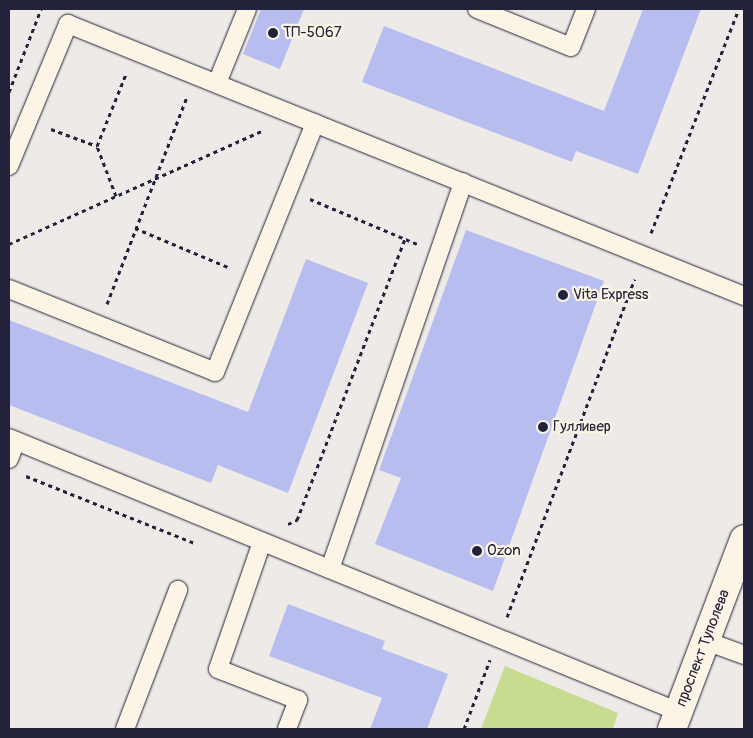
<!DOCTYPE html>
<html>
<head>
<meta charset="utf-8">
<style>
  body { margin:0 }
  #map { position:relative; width:753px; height:738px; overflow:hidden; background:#eeeae7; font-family:Pangolin,sans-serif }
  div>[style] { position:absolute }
  .green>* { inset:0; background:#c7db91 }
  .building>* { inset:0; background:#b7beef }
  .path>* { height:3px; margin-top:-1.5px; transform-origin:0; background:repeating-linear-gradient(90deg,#22223b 0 4px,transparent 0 8px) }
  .roads { filter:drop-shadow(0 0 1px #22223b) drop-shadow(0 0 1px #22223b) }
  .service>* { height:18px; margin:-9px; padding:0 9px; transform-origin:9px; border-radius:9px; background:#fcf5e5 }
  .secondary>* { height:28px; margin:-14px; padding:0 14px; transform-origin:14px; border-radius:14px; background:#fcf5e5 }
  .dots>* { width:14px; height:14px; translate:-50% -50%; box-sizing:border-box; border:2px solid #fcf5e5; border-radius:50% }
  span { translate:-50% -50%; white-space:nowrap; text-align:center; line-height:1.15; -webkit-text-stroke:4.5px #fcf5e5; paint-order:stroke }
  .poi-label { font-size:15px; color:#22223b }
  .left { translate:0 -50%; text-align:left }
  .street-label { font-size:15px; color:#22223b }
  .frame { position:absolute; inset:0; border:10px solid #22223b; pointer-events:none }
</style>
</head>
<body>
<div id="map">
  <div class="green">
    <i style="clip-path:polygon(505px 666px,618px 713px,613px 729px,481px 729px)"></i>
  </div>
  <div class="building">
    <i style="clip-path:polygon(261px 9px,304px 9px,280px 69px,243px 54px)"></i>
    <i style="clip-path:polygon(643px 9px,701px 9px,638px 174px,576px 151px,572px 162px,362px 82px,384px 26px,604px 111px)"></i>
    <i style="clip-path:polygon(466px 230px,604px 281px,493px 591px,375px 544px,401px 478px,379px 470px)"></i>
    <i style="clip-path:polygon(306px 259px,368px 283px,288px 493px,218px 465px,211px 483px,9px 405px,9px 320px,248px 412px)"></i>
    <i style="clip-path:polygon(288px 604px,385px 641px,382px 649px,448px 674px,427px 729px,370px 729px,382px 698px,269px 656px)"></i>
  </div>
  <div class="path">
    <i style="left:9px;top:92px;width:89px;rotate:-68.9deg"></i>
    <i style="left:51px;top:129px;width:49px;rotate:20.3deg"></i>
    <i style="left:116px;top:196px;width:53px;rotate:-110.8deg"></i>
    <i style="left:97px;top:146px;width:78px;rotate:-68.1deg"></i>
    <i style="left:310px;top:199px;width:116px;rotate:22.8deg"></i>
    <i style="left:135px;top:228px;width:103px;rotate:22.8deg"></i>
    <i style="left:651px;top:233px;width:241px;rotate:-68.6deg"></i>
    <i style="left:9px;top:244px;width:279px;rotate:-24.1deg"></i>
    <i style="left:107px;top:304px;width:222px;rotate:-68.9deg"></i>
    <i style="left:26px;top:476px;width:181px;rotate:21.7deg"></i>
    <i style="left:288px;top:524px;width:10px;rotate:-24deg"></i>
    <i style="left:297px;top:520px;width:302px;rotate:-69deg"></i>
    <i style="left:507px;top:617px;width:361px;rotate:-69.3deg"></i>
    <i style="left:464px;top:729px;width:74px;rotate:-69.4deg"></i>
  </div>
  <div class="roads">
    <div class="service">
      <i style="left:477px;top:9px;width:101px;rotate:22deg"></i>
      <i style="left:571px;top:47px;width:41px;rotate:-68.5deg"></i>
      <i style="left:217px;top:83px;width:80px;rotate:-67.9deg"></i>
      <i style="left:9px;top:166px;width:154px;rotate:-67.4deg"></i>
      <i style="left:68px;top:24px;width:729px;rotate:21.92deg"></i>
      <i style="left:9px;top:289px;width:222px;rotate:21.9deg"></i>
      <i style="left:215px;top:372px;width:268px;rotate:-68.1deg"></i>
      <i style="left:9px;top:438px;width:724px;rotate:22.24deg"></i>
      <i style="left:9px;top:459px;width:19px;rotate:-69deg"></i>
      <i style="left:262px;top:542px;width:134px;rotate:109.1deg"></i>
      <i style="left:218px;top:669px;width:86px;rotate:21.2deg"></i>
      <i style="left:298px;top:700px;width:31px;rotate:111deg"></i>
      <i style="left:330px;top:569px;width:409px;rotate:-71deg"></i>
      <i style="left:706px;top:641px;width:40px;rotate:20.2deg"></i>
      <i style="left:125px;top:729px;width:149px;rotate:-69.1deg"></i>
    </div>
    <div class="secondary">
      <i style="left:672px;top:729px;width:203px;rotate:-69.2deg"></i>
    </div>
  </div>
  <div class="dots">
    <i style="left:273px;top:33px;background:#22223b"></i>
    <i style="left:563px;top:295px;background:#22223b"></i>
    <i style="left:543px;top:427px;background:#22223b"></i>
    <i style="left:477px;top:551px;background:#22223b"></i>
  </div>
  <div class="poi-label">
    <span class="left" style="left:283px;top:33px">ТП-5067</span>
    <span class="left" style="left:573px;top:295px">Vita Express</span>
    <span class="left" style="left:553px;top:427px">Гулливер</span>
    <span class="left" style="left:487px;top:551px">Ozon</span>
  </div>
  <div class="street-label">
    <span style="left:703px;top:648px;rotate:-69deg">проспект Туполева</span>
  </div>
  <div class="frame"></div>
</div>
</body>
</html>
